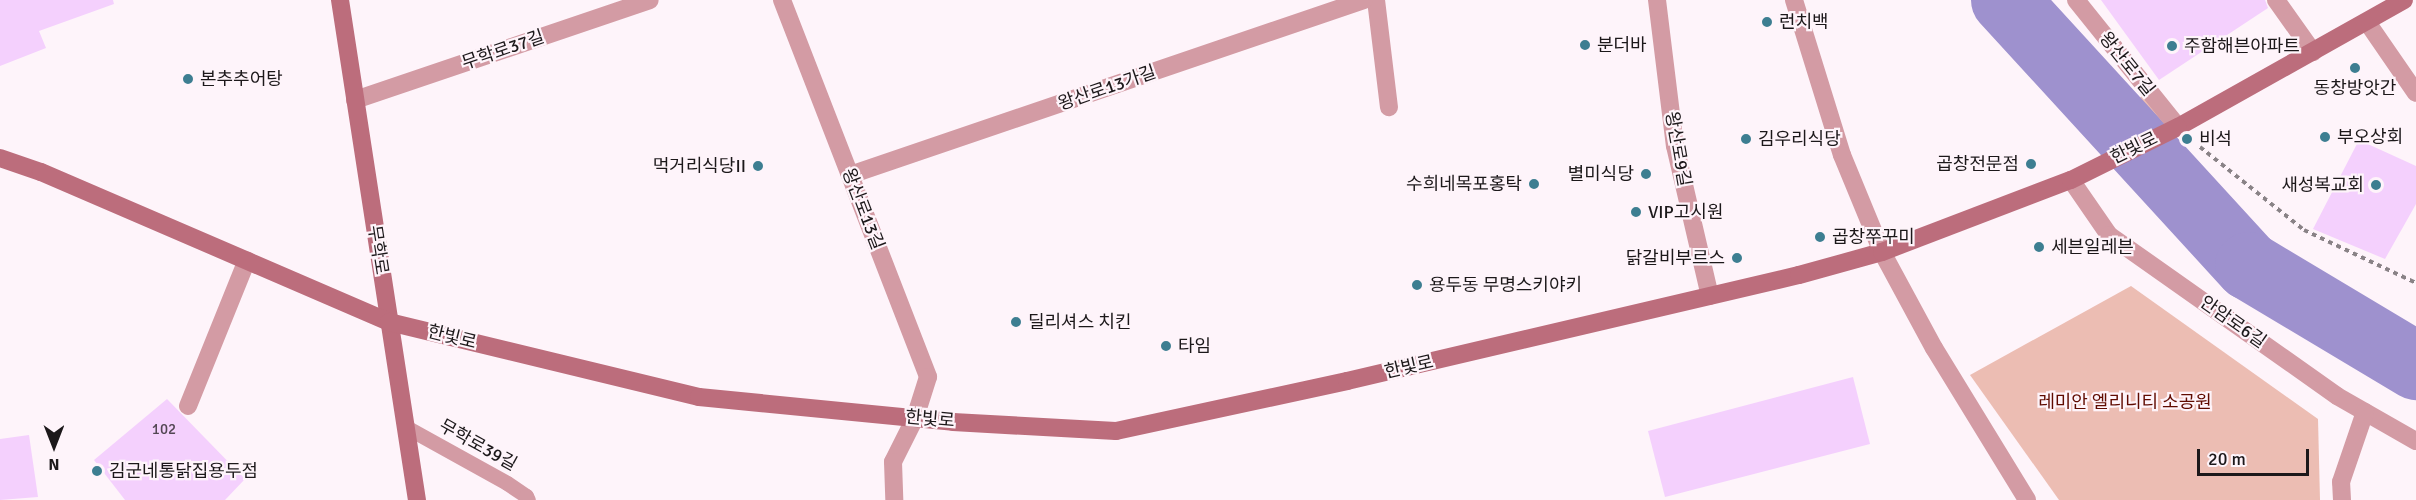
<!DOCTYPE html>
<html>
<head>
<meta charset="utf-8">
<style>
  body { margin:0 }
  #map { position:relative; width:2416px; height:500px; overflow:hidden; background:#fef4fa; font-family:Signika,"Noto Sans KR",sans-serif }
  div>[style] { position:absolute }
  .green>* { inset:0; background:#ecbdb3 }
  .river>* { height:68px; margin:-34px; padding:0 34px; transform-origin:34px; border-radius:34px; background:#9e91ce }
  .building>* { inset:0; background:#f4d0fd }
  .path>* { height:4px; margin-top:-2px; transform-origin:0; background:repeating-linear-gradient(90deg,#898286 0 4.5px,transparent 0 9px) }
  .lane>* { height:15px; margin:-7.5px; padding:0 7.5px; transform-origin:7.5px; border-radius:7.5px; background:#d39ba4 }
  .street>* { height:18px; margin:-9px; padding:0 9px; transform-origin:9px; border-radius:9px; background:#d39ba4 }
  .secondary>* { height:18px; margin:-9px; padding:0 9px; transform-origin:9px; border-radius:9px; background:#bc6d7c }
  .secondary-bridge>* { height:18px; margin:-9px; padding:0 9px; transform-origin:9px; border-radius:9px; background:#bc6d7c }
  .dots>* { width:16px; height:16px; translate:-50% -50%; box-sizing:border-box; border:3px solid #fef4fa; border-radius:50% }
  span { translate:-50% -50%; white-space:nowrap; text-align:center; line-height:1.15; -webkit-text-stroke:4.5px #fef4fa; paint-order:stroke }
  .number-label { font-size:15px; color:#524653 }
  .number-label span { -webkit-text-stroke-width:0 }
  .poi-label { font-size:18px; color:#1c181a }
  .left { translate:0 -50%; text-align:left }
  .right { translate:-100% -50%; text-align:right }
  .street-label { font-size:18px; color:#1c181a }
  .park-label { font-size:18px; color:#600b00 }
  .north { position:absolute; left:24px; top:416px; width:60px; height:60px; -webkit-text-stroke:4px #fef4fa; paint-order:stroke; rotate:180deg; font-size:16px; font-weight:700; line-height:24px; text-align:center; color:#1c181a }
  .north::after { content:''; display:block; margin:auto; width:21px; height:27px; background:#1c181a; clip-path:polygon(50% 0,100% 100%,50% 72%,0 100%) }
  .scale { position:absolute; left:2197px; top:449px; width:112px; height:27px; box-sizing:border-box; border:3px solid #1c181a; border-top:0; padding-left:8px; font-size:18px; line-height:21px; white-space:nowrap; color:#1c181a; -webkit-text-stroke:4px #fef4fa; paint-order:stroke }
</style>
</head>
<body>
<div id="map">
  <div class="green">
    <i style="clip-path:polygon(2149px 90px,2178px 127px,2156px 137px,2129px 107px)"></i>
    <i style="clip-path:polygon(2131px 286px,2318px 419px,2320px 500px,2059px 500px,1970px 375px)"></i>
  </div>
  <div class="river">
    <i style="left:2005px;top:0;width:361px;rotate:47.5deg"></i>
    <i style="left:2249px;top:266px;width:195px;rotate:30.9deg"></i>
  </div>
  <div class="building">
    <i style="clip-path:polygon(0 0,113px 0,114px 4px,39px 31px,46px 48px,0 66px)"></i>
    <i style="clip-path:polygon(2101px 0,2265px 0,2268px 8px,2159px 80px)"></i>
    <i style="clip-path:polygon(2359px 140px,2416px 166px,2416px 204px,2385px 259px,2313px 229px)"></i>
    <i style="clip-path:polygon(1853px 377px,1870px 444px,1665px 497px,1648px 431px)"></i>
    <i style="clip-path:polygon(167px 399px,245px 479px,225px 500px,125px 500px,94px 460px)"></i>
    <i style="clip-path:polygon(29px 435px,38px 497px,0 500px,0 439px)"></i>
  </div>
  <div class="path">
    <i style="left:2200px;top:147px;width:133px;rotate:38.6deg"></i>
    <i style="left:2304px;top:230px;width:124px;rotate:25.3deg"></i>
  </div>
  <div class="lane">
    <i style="left:406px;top:427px;width:115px;rotate:29deg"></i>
    <i style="left:507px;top:483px;width:23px;rotate:34deg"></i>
    <i style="left:526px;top:496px;width:4px;rotate:63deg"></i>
  </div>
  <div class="street">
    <i style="left:782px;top:0;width:404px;rotate:68.8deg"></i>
    <i style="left:928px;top:377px;width:43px;rotate:107.6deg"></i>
    <i style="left:915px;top:418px;width:49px;rotate:116.6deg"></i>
    <i style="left:893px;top:462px;width:38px;rotate:88deg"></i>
    <i style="left:1376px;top:0;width:108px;rotate:83.1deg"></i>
    <i style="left:1657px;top:0;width:147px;rotate:83deg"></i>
    <i style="left:1675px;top:146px;width:154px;rotate:76.9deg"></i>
    <i style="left:1794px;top:0;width:162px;rotate:72.8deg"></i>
    <i style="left:1842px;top:155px;width:105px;rotate:67.6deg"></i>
    <i style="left:1882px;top:252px;width:109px;rotate:61.6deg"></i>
    <i style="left:1934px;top:348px;width:178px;rotate:58.5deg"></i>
    <i style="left:2076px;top:0;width:163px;rotate:51.2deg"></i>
    <i style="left:2276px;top:0;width:64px;rotate:54.6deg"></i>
    <i style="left:2367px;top:22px;width:86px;rotate:55.4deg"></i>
    <i style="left:355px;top:100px;width:311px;rotate:-18.7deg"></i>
    <i style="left:850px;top:175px;width:543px;rotate:-18.8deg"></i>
    <i style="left:2071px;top:180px;width:67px;rotate:55.4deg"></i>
    <i style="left:2109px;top:235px;width:279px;rotate:35.2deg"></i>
    <i style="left:2337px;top:396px;width:91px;rotate:29.7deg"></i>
    <i style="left:188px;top:406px;width:157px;rotate:-68deg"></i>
    <i style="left:2342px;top:500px;width:18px;rotate:-93deg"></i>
    <i style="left:2341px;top:482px;width:74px;rotate:-71.1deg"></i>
  </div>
  <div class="secondary">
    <i style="left:340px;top:0;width:506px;rotate:81.25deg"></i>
    <i style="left:2178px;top:127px;width:259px;rotate:-29.3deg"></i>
    <i style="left:0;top:158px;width:43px;rotate:18.9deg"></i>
    <i style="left:41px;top:172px;width:379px;rotate:23.3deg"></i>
    <i style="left:389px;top:322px;width:319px;rotate:13.6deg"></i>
    <i style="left:699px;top:397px;width:255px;rotate:5.6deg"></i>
    <i style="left:953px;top:422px;width:163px;rotate:3.2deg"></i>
    <i style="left:1116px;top:431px;width:236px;rotate:-12.2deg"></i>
    <i style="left:1347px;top:381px;width:464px;rotate:-13.2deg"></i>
    <i style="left:1799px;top:275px;width:86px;rotate:-15.5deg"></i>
    <i style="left:1882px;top:252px;width:202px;rotate:-20.9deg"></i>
  </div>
  <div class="secondary-bridge">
    <i style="left:2071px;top:180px;width:119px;rotate:-26.4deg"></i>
  </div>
  <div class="dots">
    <i style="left:1767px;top:22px;background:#3d7e91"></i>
    <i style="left:1585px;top:45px;background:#3d7e91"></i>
    <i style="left:2172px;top:46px;background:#3d7e91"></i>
    <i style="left:2355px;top:68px;background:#3d7e91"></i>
    <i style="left:188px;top:79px;background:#3d7e91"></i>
    <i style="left:2325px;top:137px;background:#3d7e91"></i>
    <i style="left:1746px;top:139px;background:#3d7e91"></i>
    <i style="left:2187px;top:139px;background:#3d7e91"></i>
    <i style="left:2031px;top:164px;background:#3d7e91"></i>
    <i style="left:758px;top:166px;background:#3d7e91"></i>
    <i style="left:1646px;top:174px;background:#3d7e91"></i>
    <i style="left:1534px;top:184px;background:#3d7e91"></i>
    <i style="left:2376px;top:185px;background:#3d7e91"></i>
    <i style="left:1636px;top:212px;background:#3d7e91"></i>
    <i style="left:1820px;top:237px;background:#3d7e91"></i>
    <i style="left:2039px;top:247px;background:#3d7e91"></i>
    <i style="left:1737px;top:258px;background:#3d7e91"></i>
    <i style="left:1417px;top:285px;background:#3d7e91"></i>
    <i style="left:1016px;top:322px;background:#3d7e91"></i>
    <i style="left:1166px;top:346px;background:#3d7e91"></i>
    <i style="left:97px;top:471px;background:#3d7e91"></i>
  </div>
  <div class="number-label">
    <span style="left:164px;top:430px">102</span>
  </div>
  <div class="poi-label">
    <span class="left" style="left:1779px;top:22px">런치백</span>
    <span class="left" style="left:1597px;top:45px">분더바</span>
    <span class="left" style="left:2184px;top:46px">주함해븐아파트</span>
    <span class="left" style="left:200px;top:79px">본추추어탕</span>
    <span style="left:2355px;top:88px">동창방앗간</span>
    <span class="left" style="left:2337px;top:137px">부오상회</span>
    <span class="left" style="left:1758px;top:139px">김우리식당</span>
    <span class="left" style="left:2199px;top:139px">비석</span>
    <span class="right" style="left:2019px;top:164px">곱창전문점</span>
    <span class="right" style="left:746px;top:166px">먹거리식당II</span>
    <span class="right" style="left:1634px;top:174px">별미식당</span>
    <span class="right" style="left:1522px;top:184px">수희네목포홍탁</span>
    <span class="right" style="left:2364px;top:185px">새성복교회</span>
    <span class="left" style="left:1648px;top:212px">VIP고시원</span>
    <span class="left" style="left:1832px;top:237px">곱창쭈꾸미</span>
    <span class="left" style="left:2051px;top:247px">세븐일레븐</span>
    <span class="right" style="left:1725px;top:258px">닭갈비부르스</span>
    <span class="left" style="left:1429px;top:285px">용두동 무명스키야키</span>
    <span class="left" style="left:1028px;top:322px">딜리셔스 치킨</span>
    <span class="left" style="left:1178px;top:346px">타임</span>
    <span class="left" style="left:109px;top:471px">김군네통닭집용두점</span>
  </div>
  <div class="street-label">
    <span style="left:503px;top:50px;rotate:-19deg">무학로37길</span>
    <span style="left:2127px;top:64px;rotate:51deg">왕산로7길</span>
    <span style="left:1107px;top:88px;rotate:-19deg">왕산로13가길</span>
    <span style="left:2134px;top:148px;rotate:-26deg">한빛로</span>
    <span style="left:1678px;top:149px;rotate:80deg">왕산로9길</span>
    <span style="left:863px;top:209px;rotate:69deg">왕산로13길</span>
    <span style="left:378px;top:250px;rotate:81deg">무학로</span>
    <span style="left:2233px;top:322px;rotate:35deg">안암로6길</span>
    <span style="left:452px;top:337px;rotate:14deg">한빛로</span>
    <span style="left:1409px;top:367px;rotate:-13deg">한빛로</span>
    <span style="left:930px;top:419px;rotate:5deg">한빛로</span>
    <span style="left:478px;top:445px;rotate:29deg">무학로39길</span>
  </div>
  <div class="park-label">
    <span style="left:2125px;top:402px">레미안 엘리니티 소공원</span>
  </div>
  <div class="north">N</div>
  <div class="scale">20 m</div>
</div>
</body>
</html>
